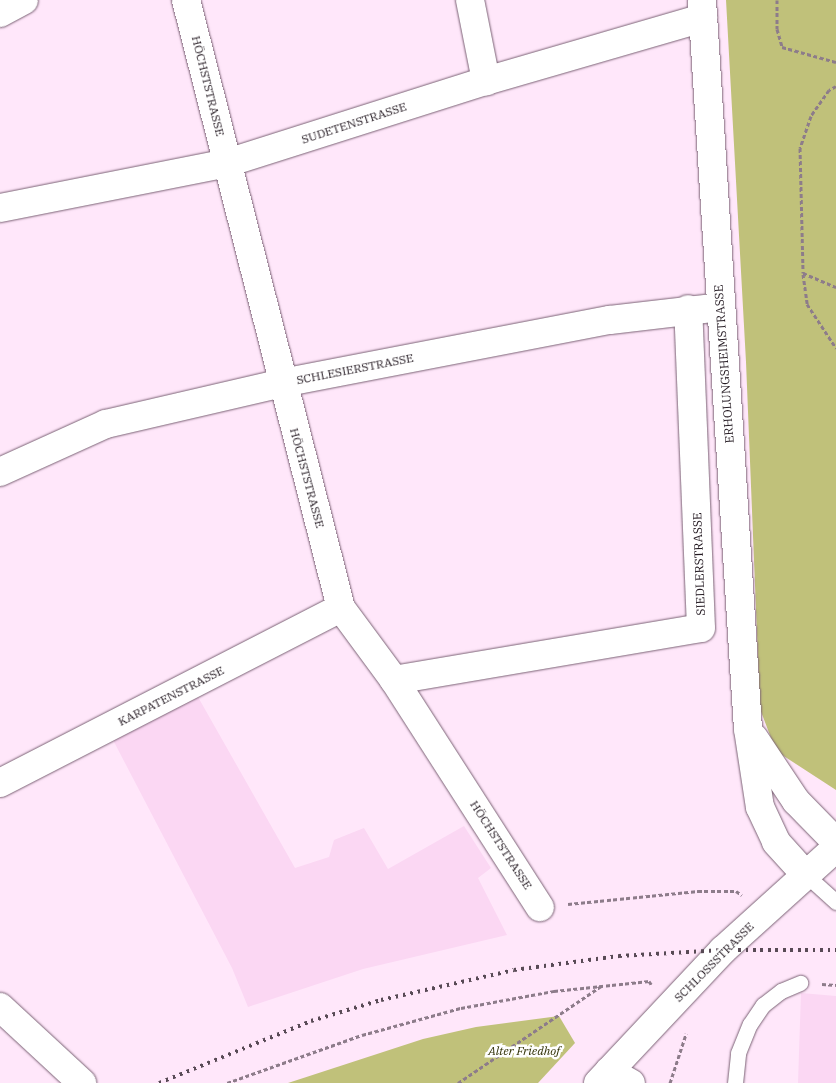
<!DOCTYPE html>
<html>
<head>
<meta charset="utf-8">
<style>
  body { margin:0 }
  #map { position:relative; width:836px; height:1083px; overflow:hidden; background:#ffe7fa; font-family:"IBM Plex Serif",serif }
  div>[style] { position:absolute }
  .built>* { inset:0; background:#fbd7f3 }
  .green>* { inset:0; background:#c0c17a }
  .path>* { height:3px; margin-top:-1.5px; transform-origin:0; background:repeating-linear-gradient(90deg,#8d7c8a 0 4px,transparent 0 6.5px) }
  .roads { filter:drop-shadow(0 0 1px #7b6275) drop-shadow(0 0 1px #7b6275) }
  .lane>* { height:15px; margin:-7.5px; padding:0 7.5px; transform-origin:7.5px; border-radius:7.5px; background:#fff }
  .street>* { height:28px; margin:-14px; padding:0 14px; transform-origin:14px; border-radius:14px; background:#fff }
  .secondary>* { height:28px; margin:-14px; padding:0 14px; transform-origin:14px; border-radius:14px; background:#fff }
  .rail>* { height:4px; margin-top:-2px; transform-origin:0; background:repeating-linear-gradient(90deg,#584a55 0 2.5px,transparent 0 7.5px) }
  span { translate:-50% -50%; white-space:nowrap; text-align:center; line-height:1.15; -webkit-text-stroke:5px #fff; paint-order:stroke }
  .street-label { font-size:12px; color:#231921 }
  .park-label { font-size:12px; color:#313106; font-style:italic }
</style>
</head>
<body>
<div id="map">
  <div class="built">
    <i style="clip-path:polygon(198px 697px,295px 868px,329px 857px,334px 840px,364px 828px,388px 869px,464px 826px,491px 868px,478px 878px,507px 935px,363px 969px,248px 1007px,232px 968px,113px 740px)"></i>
    <i style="clip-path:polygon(801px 993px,836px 996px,836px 1083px,798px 1083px)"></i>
  </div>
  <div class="green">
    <i style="clip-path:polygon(726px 0,836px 0,836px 790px,776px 751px,760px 709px,746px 362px)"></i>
    <i style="clip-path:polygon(559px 1016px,575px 1043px,538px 1083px,288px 1083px,423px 1039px,476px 1027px)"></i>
  </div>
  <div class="path">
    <i style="left:777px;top:0;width:29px;rotate:90deg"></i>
    <i style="left:777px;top:29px;width:19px;rotate:74deg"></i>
    <i style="left:782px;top:47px;width:56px;rotate:15.5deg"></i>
    <i style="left:836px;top:86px;width:8px;rotate:150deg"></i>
    <i style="left:829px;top:90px;width:32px;rotate:125deg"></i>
    <i style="left:811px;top:116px;width:34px;rotate:109deg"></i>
    <i style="left:800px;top:148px;width:125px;rotate:88.6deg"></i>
    <i style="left:803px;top:273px;width:36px;rotate:23deg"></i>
    <i style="left:803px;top:274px;width:30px;rotate:82deg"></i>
    <i style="left:807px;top:304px;width:53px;rotate:56.6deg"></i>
    <i style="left:568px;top:904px;width:131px;rotate:-5.7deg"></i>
    <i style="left:698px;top:891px;width:38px"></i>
    <i style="left:736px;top:891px;width:7px;rotate:34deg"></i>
    <i style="left:822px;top:984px;width:14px;rotate:4deg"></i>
    <i style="left:227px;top:1083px;width:143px;rotate:-19.6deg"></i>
    <i style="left:362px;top:1035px;width:103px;rotate:-15.3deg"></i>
    <i style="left:461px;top:1008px;width:95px;rotate:-10.4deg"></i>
    <i style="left:554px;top:991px;width:96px;rotate:-6deg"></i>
    <i style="left:649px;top:981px;width:4px;rotate:56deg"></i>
    <i style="left:458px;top:1083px;width:173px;rotate:-34.1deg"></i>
    <i style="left:670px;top:1083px;width:52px;rotate:-71.9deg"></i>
  </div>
  <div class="roads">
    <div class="lane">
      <i style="left:805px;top:874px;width:42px;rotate:42.1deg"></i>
      <i style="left:735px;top:1083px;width:30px;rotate:-84deg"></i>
      <i style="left:738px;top:1053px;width:31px;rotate:-68deg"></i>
      <i style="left:750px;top:1024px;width:23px;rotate:-56deg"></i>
      <i style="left:763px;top:1005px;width:23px;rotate:-38deg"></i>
      <i style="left:781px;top:991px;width:21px;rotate:-23deg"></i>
    </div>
    <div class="street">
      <i style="left:186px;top:0;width:627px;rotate:75.7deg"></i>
      <i style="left:341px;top:608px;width:89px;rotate:53.6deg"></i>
      <i style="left:394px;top:680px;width:270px;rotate:57.3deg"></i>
      <i style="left:470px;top:0;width:83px;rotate:78.8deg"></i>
      <i style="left:702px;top:0;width:730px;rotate:86.39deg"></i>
      <i style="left:748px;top:729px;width:79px;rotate:81.3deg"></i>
      <i style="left:760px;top:807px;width:38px;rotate:65deg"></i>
      <i style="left:776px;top:842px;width:43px;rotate:47.8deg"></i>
      <i style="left:0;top:13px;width:27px;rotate:-28deg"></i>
      <i style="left:0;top:208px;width:231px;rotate:-11.2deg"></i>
      <i style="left:227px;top:163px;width:272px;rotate:-17.6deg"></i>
      <i style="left:486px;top:81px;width:226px;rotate:-16.2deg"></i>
      <i style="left:0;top:472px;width:116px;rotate:-24.4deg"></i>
      <i style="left:106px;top:424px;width:181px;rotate:-13.1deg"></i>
      <i style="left:282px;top:383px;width:334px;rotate:-10.9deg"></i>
      <i style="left:610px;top:320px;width:111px;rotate:-6.7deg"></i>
      <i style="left:394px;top:680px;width:311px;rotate:-9.6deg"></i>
      <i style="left:701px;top:628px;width:319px;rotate:-92.3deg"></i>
      <i style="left:754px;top:738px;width:76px;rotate:56.3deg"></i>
      <i style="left:796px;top:801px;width:57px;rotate:45.7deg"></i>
      <i style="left:0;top:783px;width:383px;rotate:-27.2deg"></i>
      <i style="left:0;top:1007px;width:112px;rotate:42.8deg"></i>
      <i style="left:609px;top:1071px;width:25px;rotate:29deg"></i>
    </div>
    <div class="secondary">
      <i style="left:598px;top:1083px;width:183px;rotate:-46.8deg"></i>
      <i style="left:723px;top:950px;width:152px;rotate:-42.1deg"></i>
    </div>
  </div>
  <div class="rail">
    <i style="left:159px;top:1083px;width:164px;rotate:-22.2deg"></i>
    <i style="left:311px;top:1021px;width:73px;rotate:-16.7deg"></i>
    <i style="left:381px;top:1000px;width:136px;rotate:-12.7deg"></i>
    <i style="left:514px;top:970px;width:106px;rotate:-7.6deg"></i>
    <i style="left:619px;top:956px;width:104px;rotate:-3.3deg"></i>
    <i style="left:723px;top:950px;width:113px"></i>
  </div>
  <div class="street-label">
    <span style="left:208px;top:86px;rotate:76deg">HÖCHSTSTRASSE</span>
    <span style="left:354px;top:123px;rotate:-18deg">SUDETENSTRASSE</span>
    <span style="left:724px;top:364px;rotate:-94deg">ERHOLUNGSHEIMSTRASSE</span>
    <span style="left:355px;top:369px;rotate:-11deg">SCHLESIERSTRASSE</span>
    <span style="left:307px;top:478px;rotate:75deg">HÖCHSTSTRASSE</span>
    <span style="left:699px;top:564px;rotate:-92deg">SIEDLERSTRASSE</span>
    <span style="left:171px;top:696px;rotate:-27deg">KARPATENSTRASSE</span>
    <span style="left:501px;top:845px;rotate:57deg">HÖCHSTSTRASSE</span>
    <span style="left:714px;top:962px;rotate:-45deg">SCHLOSSSTRASSE</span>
  </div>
  <div class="park-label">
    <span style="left:524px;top:1051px">Alter Friedhof</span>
  </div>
</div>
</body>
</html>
